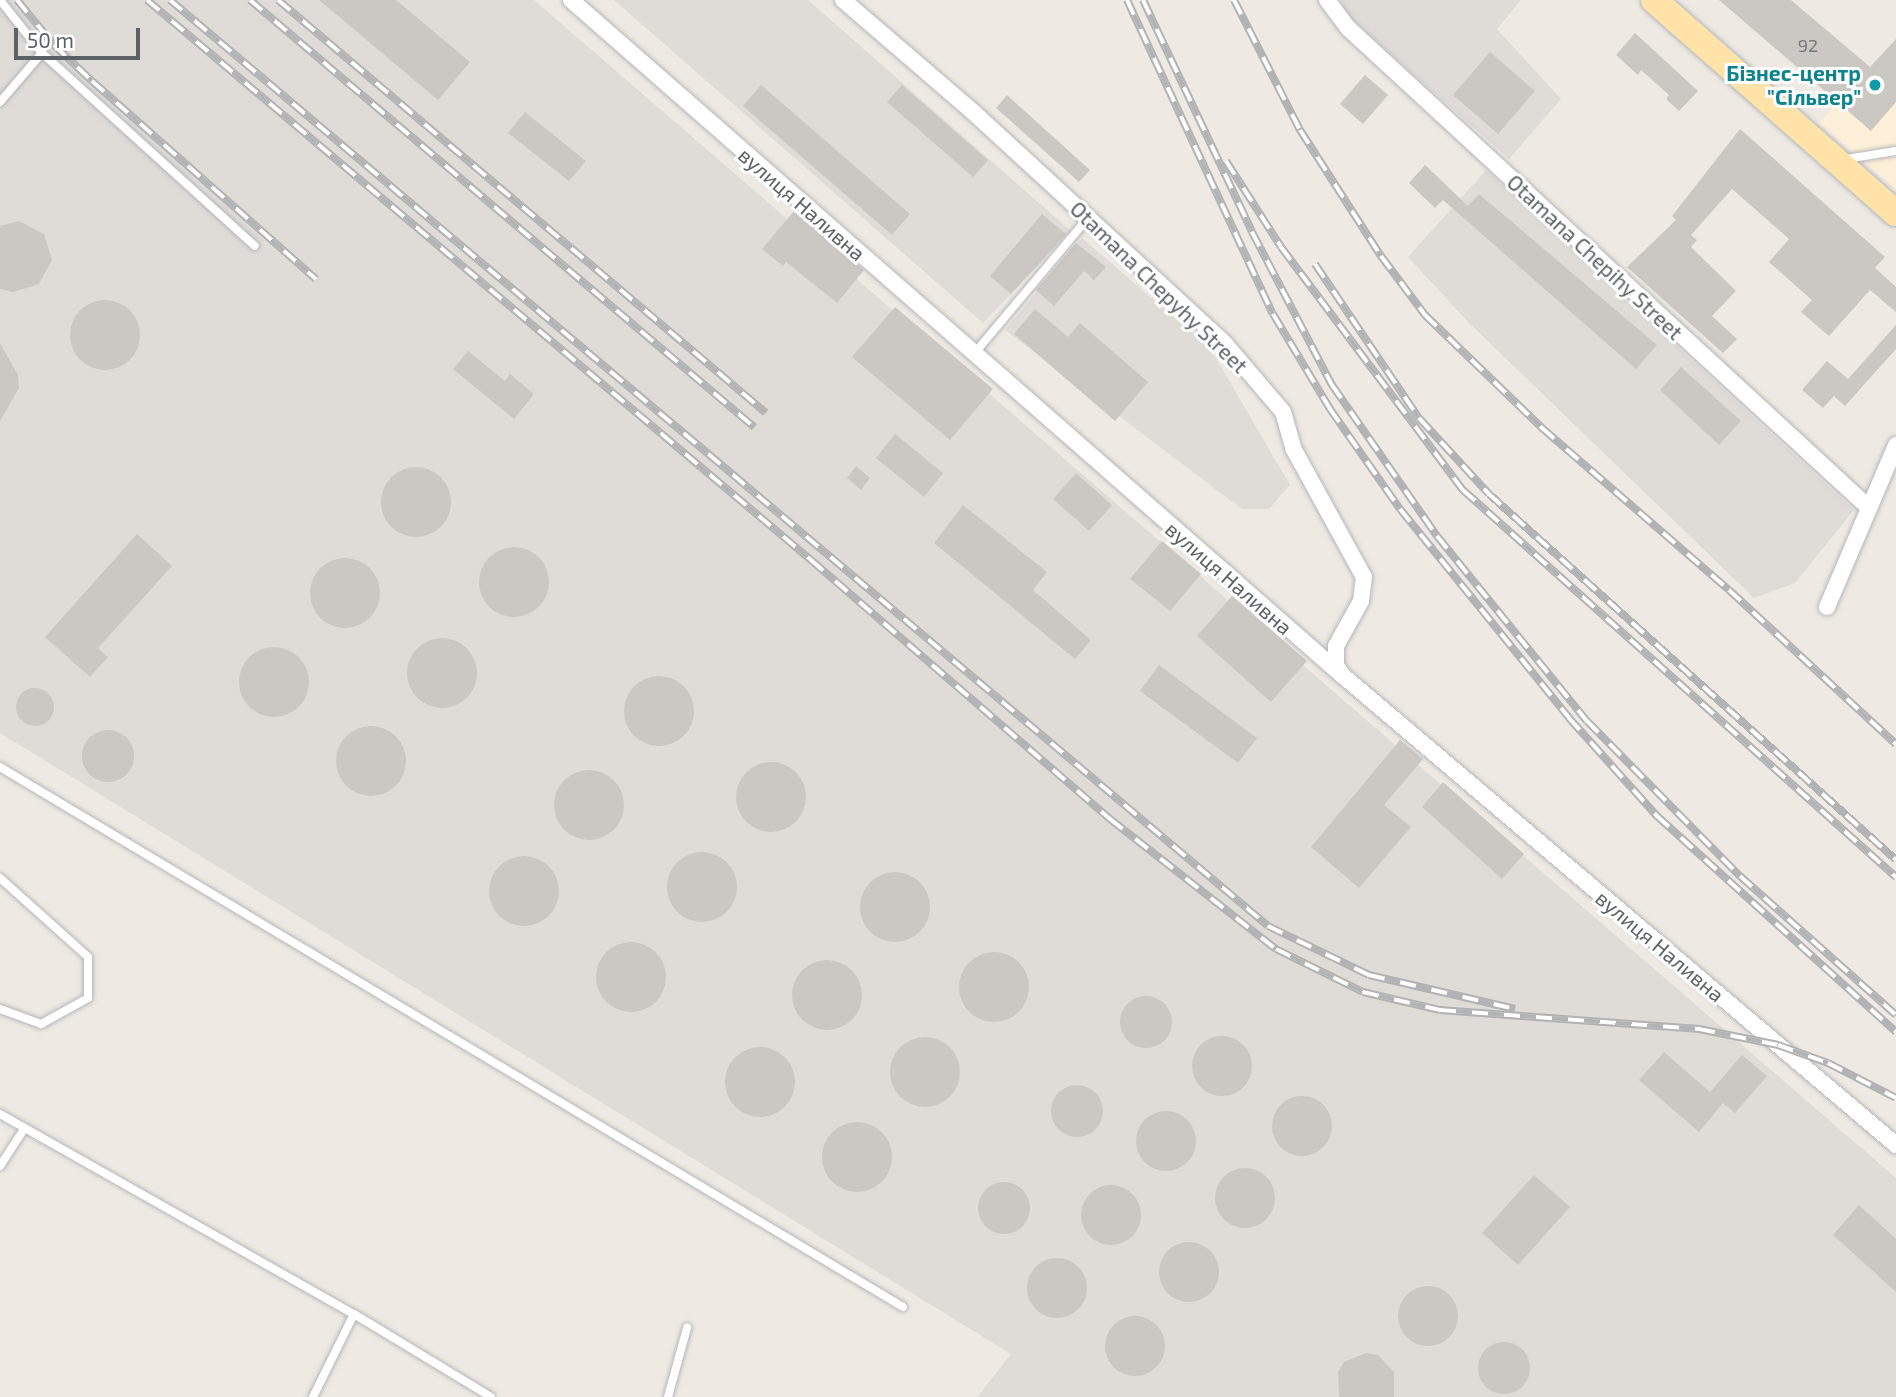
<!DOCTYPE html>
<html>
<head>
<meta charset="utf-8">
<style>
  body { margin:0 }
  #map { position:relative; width:1896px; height:1397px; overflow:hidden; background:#eeeae3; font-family:"Exo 2",sans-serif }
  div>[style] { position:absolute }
  .commercial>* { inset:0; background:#feefd9 }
  .industrial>* { inset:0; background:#dfdcd8 }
  .building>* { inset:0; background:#cbc7c3 }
  .round { border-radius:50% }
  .roads { filter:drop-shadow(0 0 2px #b4b7bb) drop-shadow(0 0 2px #b4b7bb) }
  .lane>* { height:8px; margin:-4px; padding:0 4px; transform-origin:4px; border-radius:4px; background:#fff }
  .street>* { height:16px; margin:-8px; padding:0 8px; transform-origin:8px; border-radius:8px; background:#fff }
  .primary>* { height:26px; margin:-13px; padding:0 13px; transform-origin:13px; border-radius:13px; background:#ffe3a8 }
  .rail>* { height:8px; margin-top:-4px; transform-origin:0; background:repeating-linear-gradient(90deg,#fff 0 16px,#b2b3b4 0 32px); box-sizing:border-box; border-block:2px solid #b2b3b4 }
  .dots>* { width:19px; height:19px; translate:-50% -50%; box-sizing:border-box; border:4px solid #fff; border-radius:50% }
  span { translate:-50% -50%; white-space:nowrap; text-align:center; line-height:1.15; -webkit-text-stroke:6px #fff; paint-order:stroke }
  .number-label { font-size:18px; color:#777a7c }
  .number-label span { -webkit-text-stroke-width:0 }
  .culture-label { font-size:21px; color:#0d838f; font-weight:700 }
  .right { translate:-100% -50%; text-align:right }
  .street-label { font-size:21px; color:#5b6164 }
  .scale { position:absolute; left:14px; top:28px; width:126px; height:32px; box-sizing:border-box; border:4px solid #5b6164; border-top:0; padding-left:9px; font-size:21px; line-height:24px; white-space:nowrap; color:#5b6164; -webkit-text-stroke:5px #fff; paint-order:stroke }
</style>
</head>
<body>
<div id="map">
  <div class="commercial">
    <i style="clip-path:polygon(1896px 39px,1896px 190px,1819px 123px)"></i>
  </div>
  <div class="industrial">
    <i style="clip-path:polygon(0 0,534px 0,1896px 1178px,1896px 1397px,977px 1397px,1011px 1354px,0 733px)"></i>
    <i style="clip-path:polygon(614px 0,808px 0,1071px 231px,983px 323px)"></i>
    <i style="clip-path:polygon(1341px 0,1521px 0,1497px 29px,1561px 99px,1509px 159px,1347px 15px)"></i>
    <i style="clip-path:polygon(1486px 170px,1854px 510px,1795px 583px,1754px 598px,1470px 324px,1408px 257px)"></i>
    <i style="clip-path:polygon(1082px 238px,1210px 348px,1290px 485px,1269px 509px,1242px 509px,1005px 330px)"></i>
  </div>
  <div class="building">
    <i style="clip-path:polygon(319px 0,396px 0,470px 62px,438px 100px)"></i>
    <i style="clip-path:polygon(1719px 0,1791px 0,1870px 67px,1896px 39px,1896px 102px,1871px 131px)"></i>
    <i style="clip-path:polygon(1635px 33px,1698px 91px,1679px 111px,1666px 99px,1669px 95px,1641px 70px,1638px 75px,1616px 55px)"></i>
    <i style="clip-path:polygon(1490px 52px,1535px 91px,1498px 134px,1453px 95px)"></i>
    <i style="clip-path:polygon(1365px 75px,1388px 95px,1363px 124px,1340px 104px)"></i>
    <i style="clip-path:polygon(761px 85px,910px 214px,892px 235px,743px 106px)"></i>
    <i style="clip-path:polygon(902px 85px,988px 160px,973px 177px,887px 102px)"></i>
    <i style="clip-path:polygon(1007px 95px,1090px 170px,1079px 182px,996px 108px)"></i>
    <i style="clip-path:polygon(525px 112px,586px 161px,569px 181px,508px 133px)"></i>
    <i style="clip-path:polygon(1740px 129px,1885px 257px,1875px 268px,1896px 287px,1896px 312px,1870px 290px,1829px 336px,1801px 312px,1812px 300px,1769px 262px,1789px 239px,1732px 189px,1691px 235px,1697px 240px,1691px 247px,1736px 291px,1712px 316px,1737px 339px,1723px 353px,1627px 267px,1676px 220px,1672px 216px)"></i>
    <i style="clip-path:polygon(1425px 165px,1468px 206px,1479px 194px,1657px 345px,1636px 369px,1443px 200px,1435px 208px,1409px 183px)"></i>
    <i style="clip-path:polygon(794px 211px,864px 270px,837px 303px,786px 262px,783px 266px,762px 249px)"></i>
    <i style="clip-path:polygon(1042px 214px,1066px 234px,1011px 294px,990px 276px)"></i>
    <i style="clip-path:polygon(19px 221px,44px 234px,52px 260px,39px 284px,13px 292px,0 289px,0 226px)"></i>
    <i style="clip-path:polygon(1076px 243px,1106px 267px,1094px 280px,1084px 271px,1054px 306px,1036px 290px)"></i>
    <i class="round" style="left:70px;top:300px;width:70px;height:70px"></i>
    <i style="clip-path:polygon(895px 307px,993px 389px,950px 440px,852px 357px)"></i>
    <i style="clip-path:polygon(1035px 309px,1068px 337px,1080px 323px,1148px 382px,1115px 421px,1014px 334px)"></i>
    <i style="clip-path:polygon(1896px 325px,1896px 349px,1845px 406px,1834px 396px,1823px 408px,1802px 390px,1827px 361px,1848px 379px)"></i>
    <i style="clip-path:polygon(0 343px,18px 375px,19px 388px,0 421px)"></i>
    <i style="clip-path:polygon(468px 351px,505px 381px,510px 374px,534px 394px,514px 419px,453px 369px)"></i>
    <i style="clip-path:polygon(1681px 367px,1741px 421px,1719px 445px,1660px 390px)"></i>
    <i style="clip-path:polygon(895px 434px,943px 473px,924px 497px,876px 458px)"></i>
    <i style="clip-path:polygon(856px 466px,870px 478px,861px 490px,847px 478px)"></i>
    <i class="round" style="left:381px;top:467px;width:70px;height:70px"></i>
    <i style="clip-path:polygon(1076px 473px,1112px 505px,1089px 531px,1053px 499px)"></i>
    <i style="clip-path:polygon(963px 505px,1047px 572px,1033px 590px,1091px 640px,1075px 659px,934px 543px)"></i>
    <i style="clip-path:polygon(137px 534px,172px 566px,98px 648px,108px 657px,90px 677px,45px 637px)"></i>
    <i style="clip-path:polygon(1162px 541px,1201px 574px,1170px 611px,1130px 579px)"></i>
    <i class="round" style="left:479px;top:547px;width:70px;height:70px"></i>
    <i class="round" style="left:310px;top:558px;width:70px;height:70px"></i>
    <i style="clip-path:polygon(1232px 596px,1307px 661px,1271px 702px,1197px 636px)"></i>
    <i class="round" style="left:407px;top:638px;width:70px;height:70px"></i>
    <i class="round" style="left:239px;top:647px;width:70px;height:70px"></i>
    <i style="clip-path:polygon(1159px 665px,1257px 738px,1238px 763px,1140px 691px)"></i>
    <i class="round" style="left:624px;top:676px;width:70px;height:70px"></i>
    <i class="round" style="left:16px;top:688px;width:38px;height:38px"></i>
    <i class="round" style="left:336px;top:726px;width:70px;height:70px"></i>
    <i class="round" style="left:82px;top:730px;width:52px;height:52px"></i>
    <i style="clip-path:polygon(1400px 740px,1423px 759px,1384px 805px,1411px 827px,1359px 888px,1311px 847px)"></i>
    <i class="round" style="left:736px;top:762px;width:70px;height:70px"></i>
    <i class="round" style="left:554px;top:770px;width:70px;height:70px"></i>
    <i style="clip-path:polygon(1443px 782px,1524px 854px,1502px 879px,1422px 807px)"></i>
    <i class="round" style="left:667px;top:852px;width:70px;height:70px"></i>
    <i class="round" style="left:489px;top:856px;width:70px;height:70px"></i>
    <i class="round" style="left:860px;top:872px;width:70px;height:70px"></i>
    <i class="round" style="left:596px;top:942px;width:70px;height:70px"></i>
    <i class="round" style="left:959px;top:952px;width:70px;height:70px"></i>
    <i class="round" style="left:792px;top:960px;width:70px;height:70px"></i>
    <i class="round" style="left:1120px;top:996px;width:52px;height:52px"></i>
    <i class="round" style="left:1192px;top:1036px;width:60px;height:60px"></i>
    <i class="round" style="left:890px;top:1037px;width:70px;height:70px"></i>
    <i class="round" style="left:725px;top:1047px;width:70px;height:70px"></i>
    <i style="clip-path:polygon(1664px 1052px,1710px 1092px,1742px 1055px,1767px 1076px,1735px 1113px,1723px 1103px,1699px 1132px,1639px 1080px)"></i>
    <i class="round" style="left:1051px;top:1085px;width:52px;height:52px"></i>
    <i class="round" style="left:1272px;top:1096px;width:60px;height:60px"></i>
    <i class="round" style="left:1136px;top:1111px;width:60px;height:60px"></i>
    <i class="round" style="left:822px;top:1122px;width:70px;height:70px"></i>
    <i class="round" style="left:1215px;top:1168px;width:60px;height:60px"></i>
    <i style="clip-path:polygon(1534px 1175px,1570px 1207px,1518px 1265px,1482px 1233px)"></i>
    <i class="round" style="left:978px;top:1182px;width:52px;height:52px"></i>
    <i class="round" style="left:1081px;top:1185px;width:60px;height:60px"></i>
    <i style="clip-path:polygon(1859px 1205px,1896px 1239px,1896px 1292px,1833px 1235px)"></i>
    <i class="round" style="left:1159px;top:1242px;width:60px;height:60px"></i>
    <i class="round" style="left:1027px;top:1258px;width:60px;height:60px"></i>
    <i class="round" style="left:1398px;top:1286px;width:60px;height:60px"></i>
    <i class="round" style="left:1105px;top:1316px;width:60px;height:60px"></i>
    <i class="round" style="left:1478px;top:1342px;width:52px;height:52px"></i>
    <i style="clip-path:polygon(1366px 1353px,1378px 1355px,1394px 1372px,1394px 1397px,1339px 1397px,1338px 1372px,1344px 1362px)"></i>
  </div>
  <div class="roads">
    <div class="lane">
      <i style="left:0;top:0;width:68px;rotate:51.6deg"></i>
      <i style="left:42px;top:53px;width:287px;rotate:42.2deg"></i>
      <i style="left:0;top:102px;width:65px;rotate:-49.4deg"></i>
      <i style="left:1846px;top:159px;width:51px;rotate:-9.1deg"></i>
      <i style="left:973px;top:355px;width:179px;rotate:-50deg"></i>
      <i style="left:0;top:767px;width:1052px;rotate:30.88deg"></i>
      <i style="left:0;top:878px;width:118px;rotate:41.9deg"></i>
      <i style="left:88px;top:957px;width:41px;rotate:90deg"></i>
      <i style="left:88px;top:998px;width:54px;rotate:151deg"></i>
      <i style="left:41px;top:1024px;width:44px;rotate:-159.9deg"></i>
      <i style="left:0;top:1114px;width:407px;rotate:29.5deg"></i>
      <i style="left:354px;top:1314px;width:93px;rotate:116.3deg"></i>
      <i style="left:0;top:1166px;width:44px;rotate:-57deg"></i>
      <i style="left:354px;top:1314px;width:160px;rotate:31.2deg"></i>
      <i style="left:668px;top:1397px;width:72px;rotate:-74.6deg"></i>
    </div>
    <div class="street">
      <i style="left:571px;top:0;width:1025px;rotate:41.2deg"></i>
      <i style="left:1342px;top:675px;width:727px;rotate:40.31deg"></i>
      <i style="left:843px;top:0;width:170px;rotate:40.7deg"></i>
      <i style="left:972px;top:111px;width:344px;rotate:42.6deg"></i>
      <i style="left:1225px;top:344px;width:89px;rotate:49.5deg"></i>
      <i style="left:1283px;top:412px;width:37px;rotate:74deg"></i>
      <i style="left:1293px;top:448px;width:147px;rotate:61.2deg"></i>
      <i style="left:1364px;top:577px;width:24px;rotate:97deg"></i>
      <i style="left:1361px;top:601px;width:51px;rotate:119.1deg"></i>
      <i style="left:1336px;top:646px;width:20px;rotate:90deg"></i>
      <i style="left:1336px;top:666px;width:9px;rotate:54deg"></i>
      <i style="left:1327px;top:0;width:35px;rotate:53deg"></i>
      <i style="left:1348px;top:28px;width:708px;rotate:42.65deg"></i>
      <i style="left:1827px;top:607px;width:176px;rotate:-66.9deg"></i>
    </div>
    <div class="primary">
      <i style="left:1654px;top:0;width:322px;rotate:41.4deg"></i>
    </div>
  </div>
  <div class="rail">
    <i style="left:17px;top:0;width:58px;rotate:50.6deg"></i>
    <i style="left:54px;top:45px;width:52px;rotate:43.5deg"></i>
    <i style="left:92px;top:81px;width:299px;rotate:41.5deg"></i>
    <i style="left:147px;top:0;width:869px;rotate:40.14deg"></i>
    <i style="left:811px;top:560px;width:396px;rotate:40.9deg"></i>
    <i style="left:1110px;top:819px;width:211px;rotate:38.1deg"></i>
    <i style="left:1276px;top:949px;width:97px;rotate:26.3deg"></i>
    <i style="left:1363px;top:992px;width:79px;rotate:13.2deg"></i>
    <i style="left:1440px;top:1010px;width:260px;rotate:4.2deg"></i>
    <i style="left:1699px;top:1029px;width:81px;rotate:11.4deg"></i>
    <i style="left:1778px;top:1045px;width:53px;rotate:19.8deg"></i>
    <i style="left:1828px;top:1063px;width:76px;rotate:27.2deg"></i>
    <i style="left:170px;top:0;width:1436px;rotate:40.14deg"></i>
    <i style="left:1268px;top:926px;width:112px;rotate:25.9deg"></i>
    <i style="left:1369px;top:975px;width:150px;rotate:13.1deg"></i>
    <i style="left:250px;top:0;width:661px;rotate:40.27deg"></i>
    <i style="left:278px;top:0;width:639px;rotate:40.24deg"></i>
    <i style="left:1127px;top:0;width:346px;rotate:65.1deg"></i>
    <i style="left:1273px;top:314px;width:111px;rotate:59deg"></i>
    <i style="left:1330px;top:409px;width:122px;rotate:55deg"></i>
    <i style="left:1400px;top:509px;width:269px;rotate:51deg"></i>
    <i style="left:1569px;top:718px;width:132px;rotate:48.1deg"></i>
    <i style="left:1657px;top:816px;width:322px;rotate:42.1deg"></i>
    <i style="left:1143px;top:0;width:256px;rotate:64.8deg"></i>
    <i style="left:1252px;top:232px;width:173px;rotate:62.4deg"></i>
    <i style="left:1332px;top:385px;width:184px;rotate:55.2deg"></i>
    <i style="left:1437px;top:536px;width:238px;rotate:51deg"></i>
    <i style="left:1587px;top:721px;width:218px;rotate:45.4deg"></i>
    <i style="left:1740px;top:876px;width:209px;rotate:41.7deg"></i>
    <i style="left:1234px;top:0;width:146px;rotate:63.1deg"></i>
    <i style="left:1300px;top:130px;width:150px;rotate:57.3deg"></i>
    <i style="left:1381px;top:256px;width:74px;rotate:53.3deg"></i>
    <i style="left:1425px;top:315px;width:163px;rotate:44deg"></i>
    <i style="left:1542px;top:428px;width:247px;rotate:40.9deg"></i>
    <i style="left:1729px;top:590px;width:227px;rotate:42.7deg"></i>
    <i style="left:1226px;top:161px;width:102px;rotate:57.4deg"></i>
    <i style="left:1281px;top:247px;width:304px;rotate:53.2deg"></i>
    <i style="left:1463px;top:490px;width:581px;rotate:41.79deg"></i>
    <i style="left:1315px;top:264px;width:186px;rotate:56deg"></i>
    <i style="left:1419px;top:418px;width:103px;rotate:47.4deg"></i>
    <i style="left:1489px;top:494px;width:547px;rotate:41.96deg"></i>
  </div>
  <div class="dots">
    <i style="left:1875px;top:85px;background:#0f9aa8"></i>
  </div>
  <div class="number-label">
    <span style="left:1808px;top:45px">92</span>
  </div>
  <div class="culture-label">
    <span class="right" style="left:1861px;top:85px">Бізнес-центр<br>"Сільвер"</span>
  </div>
  <div class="street-label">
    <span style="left:802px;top:204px;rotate:41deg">вулиця Наливна</span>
    <span style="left:1595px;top:257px;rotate:43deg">Otamana Chepihy Street</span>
    <span style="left:1159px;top:287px;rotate:44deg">Otamana Chepyhy Street</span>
    <span style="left:1229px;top:578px;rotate:41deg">вулиця Наливна</span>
    <span style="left:1660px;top:946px;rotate:40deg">вулиця Наливна</span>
  </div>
  <div class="scale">50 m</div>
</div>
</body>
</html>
